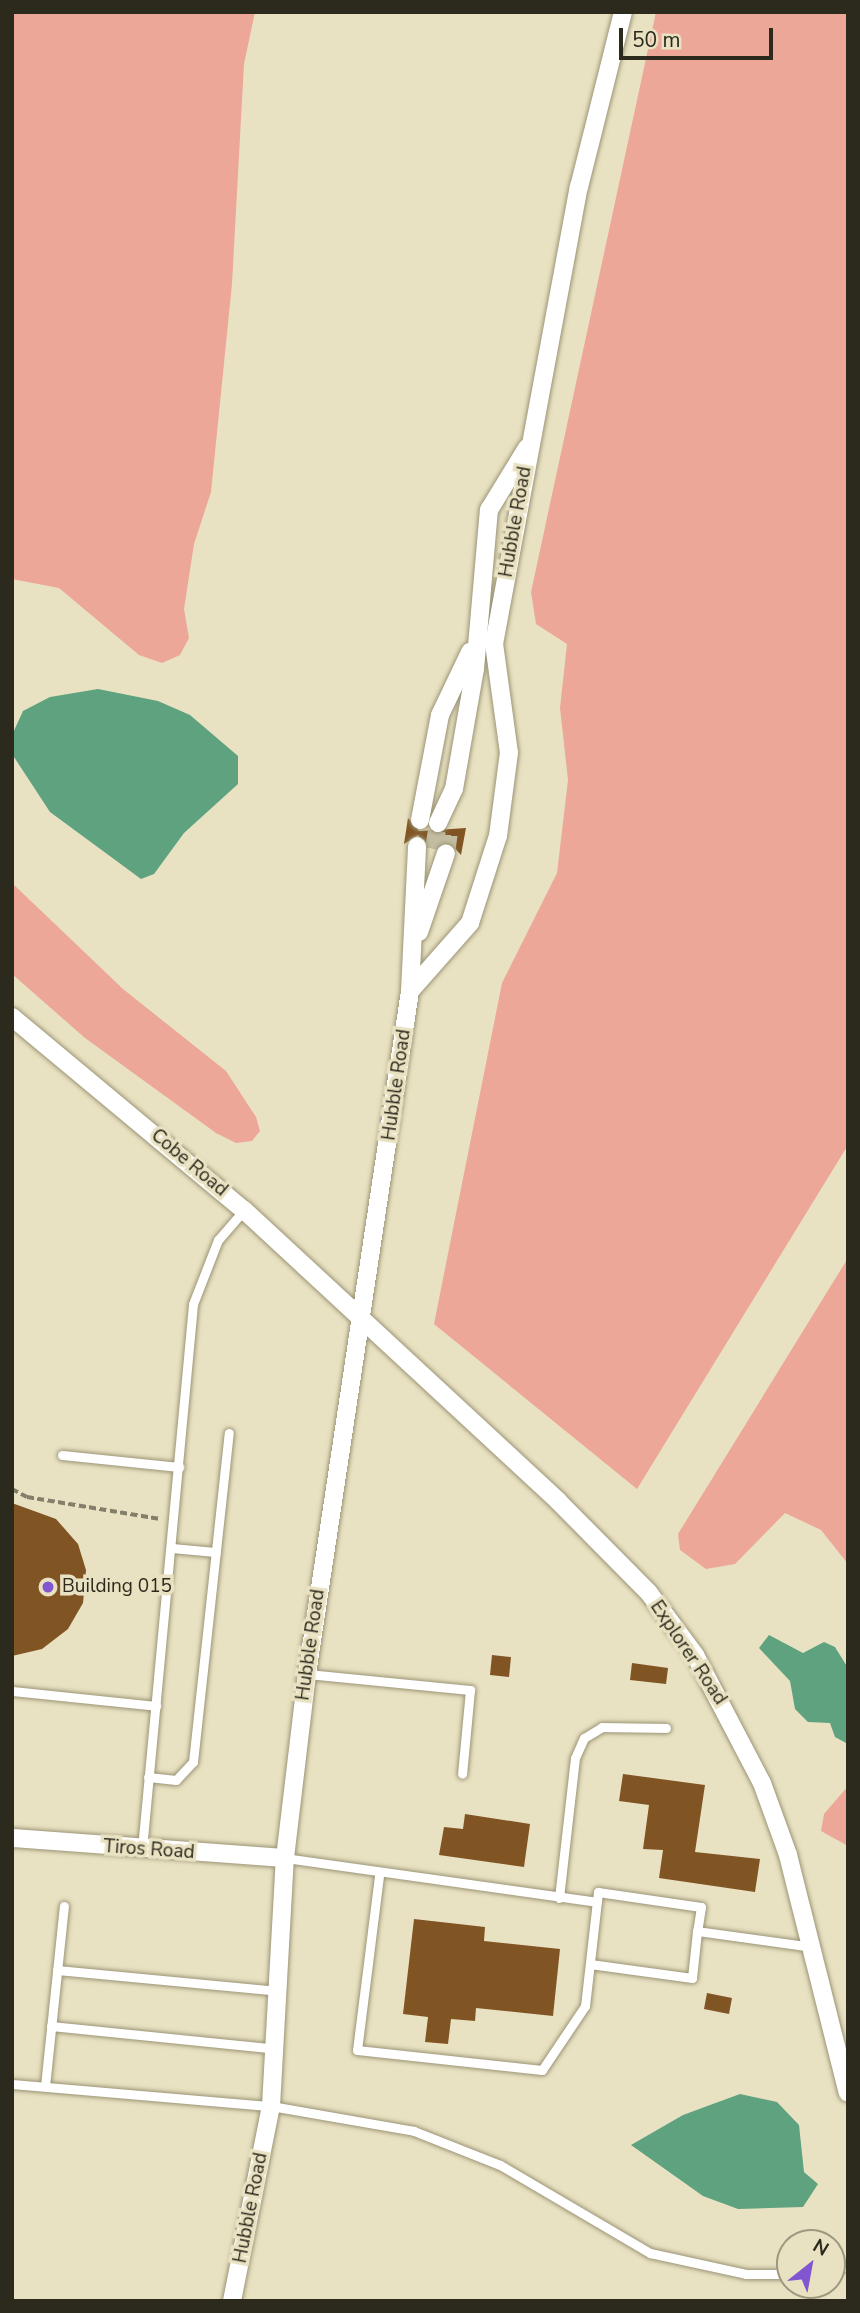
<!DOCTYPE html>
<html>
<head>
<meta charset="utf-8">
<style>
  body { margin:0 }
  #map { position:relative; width:860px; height:2313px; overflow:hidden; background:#e9e2c2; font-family:"Nunito Sans",sans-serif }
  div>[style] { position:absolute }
  .green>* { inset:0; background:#eca798 }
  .water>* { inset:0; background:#5ea27f }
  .building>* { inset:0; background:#815424 }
  .minor-tunnel>* { height:18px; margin-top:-9px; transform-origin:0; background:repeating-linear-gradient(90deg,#c3bda1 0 18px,transparent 0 27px) }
  .path>* { height:3.5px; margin-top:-1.75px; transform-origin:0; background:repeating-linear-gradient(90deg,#847f6a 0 7px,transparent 0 10.5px) }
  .roads { filter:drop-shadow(0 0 2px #9b9476) drop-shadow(0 0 2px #9b9476) }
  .service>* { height:9px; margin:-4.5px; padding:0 4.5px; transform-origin:4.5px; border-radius:4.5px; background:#fff }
  .minor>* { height:18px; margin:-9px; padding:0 9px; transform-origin:9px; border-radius:9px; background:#fff }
  .dots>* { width:19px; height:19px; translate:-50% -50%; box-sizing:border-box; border:4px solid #e9e2c2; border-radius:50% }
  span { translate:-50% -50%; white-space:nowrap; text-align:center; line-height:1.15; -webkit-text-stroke:7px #e9e2c2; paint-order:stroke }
  .street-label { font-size:19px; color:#2c291d }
  .poi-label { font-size:19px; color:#2c291d }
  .left { translate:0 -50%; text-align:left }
  .frame { position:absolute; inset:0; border:14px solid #2c291d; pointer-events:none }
  .north { position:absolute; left:776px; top:2229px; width:70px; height:70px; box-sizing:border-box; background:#e9e2c2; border:2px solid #9d9880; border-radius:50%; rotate:31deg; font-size:19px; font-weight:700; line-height:28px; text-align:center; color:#2c291d }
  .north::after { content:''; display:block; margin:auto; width:24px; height:32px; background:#8156d0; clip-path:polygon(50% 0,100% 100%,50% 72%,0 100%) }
  .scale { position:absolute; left:619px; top:28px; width:154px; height:32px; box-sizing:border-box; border:4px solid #2c291d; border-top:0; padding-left:9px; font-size:21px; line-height:24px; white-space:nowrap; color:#2c291d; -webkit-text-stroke:5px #e9e2c2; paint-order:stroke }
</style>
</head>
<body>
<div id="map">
  <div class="green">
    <i style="clip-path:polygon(12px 12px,255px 12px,244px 64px,232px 284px,211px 492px,194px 544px,184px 609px,189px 638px,180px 655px,162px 663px,139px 655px,59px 588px,12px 579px)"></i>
    <i style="clip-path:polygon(656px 12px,848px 12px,848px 1145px,637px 1489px,434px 1324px,502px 983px,557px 873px,568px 780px,560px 708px,567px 644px,536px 624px,531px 592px)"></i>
    <i style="clip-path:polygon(12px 883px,123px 989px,226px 1071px,256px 1117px,260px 1131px,252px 1141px,236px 1143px,216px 1133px,85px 1038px,12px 974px)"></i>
    <i style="clip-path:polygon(848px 1258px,848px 1564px,821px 1530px,785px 1513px,735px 1564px,706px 1569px,680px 1550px,678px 1534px)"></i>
    <i style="clip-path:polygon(848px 1786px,848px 1846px,821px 1831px,824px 1814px)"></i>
  </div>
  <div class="water">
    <i style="clip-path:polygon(98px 689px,158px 701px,190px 715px,238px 756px,238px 784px,184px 833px,154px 874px,141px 879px,50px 812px,14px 757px,12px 735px,23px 711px,50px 697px)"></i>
    <i style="clip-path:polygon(769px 1635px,803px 1653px,824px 1642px,835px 1647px,848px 1668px,848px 1744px,835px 1737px,830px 1723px,808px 1722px,795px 1709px,790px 1681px,759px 1648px)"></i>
    <i style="clip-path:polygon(740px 2094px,777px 2102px,799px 2125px,804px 2172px,818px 2184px,803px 2207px,738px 2209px,703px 2196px,631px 2145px,683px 2115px)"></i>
  </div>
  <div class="building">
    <i style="clip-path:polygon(408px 818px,419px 831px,466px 828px,461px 855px,449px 842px,428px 848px,418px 835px,404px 844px)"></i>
    <i style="clip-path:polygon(12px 1503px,56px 1519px,78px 1544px,86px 1570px,83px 1603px,68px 1629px,42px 1649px,12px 1656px)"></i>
    <i style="clip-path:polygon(492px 1655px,511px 1657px,509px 1677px,490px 1675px)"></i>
    <i style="clip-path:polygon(632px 1663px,668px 1668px,666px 1684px,630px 1680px)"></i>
    <i style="clip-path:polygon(623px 1774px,705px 1785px,695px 1852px,760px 1859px,755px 1892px,659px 1878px,663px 1850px,643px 1849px,649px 1805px,619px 1801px)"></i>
    <i style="clip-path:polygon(465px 1814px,530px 1824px,524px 1867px,439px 1855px,444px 1827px,463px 1829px)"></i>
    <i style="clip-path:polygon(414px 1919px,485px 1927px,484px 1941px,560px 1949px,553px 2016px,476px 2008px,475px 2021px,451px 2019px,448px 2044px,425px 2042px,428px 2017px,403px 2014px)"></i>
    <i style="clip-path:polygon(707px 1993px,732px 1998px,729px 2014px,704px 2009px)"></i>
  </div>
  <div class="minor-tunnel">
    <i style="left:434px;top:849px;width:26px;rotate:-81deg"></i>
    <i style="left:446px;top:853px;width:27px;rotate:-82deg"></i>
  </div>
  <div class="path">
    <i style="left:12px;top:1489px;width:17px;rotate:28deg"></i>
    <i style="left:27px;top:1497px;width:135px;rotate:9.4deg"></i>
  </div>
  <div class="roads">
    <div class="service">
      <i style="left:62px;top:1455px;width:118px;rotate:5.9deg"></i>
      <i style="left:171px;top:1548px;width:45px;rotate:5.1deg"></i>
      <i style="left:307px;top:1674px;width:164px;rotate:5.6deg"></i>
      <i style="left:470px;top:1690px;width:84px;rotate:95.4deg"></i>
      <i style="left:12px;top:1691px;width:145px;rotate:5.9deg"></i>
      <i style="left:148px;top:1777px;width:28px;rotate:6deg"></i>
      <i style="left:176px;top:1780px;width:25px;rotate:-47deg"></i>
      <i style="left:193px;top:1762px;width:331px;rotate:-83.8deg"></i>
      <i style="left:142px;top:1849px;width:547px;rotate:-84.65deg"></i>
      <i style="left:193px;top:1304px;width:69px;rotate:-68.7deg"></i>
      <i style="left:218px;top:1240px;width:40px;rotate:-49deg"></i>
      <i style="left:285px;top:1858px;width:315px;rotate:8deg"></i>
      <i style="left:379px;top:1876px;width:175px;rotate:97.2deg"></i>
      <i style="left:357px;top:2050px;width:186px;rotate:6.2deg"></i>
      <i style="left:542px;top:2070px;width:77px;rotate:-56.1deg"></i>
      <i style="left:585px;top:2006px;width:115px;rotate:-83.5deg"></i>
      <i style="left:598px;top:1892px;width:104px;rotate:8.3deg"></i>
      <i style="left:701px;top:1907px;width:24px;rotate:99deg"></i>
      <i style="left:559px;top:1898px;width:141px;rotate:-83.5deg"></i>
      <i style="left:575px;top:1758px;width:22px;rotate:-66deg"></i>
      <i style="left:584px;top:1738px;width:21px;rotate:-31deg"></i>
      <i style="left:602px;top:1727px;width:64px;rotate:0.9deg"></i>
      <i style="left:590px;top:1964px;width:103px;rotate:7.8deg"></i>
      <i style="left:692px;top:1978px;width:47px;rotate:-83.9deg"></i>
      <i style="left:697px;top:1931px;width:116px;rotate:7.9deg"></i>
      <i style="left:57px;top:1970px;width:222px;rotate:5.4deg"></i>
      <i style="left:51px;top:2026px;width:226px;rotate:5.8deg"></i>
      <i style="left:12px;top:2084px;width:260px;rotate:4.9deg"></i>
      <i style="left:271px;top:2106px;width:145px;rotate:9.9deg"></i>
      <i style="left:414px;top:2131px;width:92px;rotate:21.6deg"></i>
      <i style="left:500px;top:2165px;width:174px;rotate:30.4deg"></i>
      <i style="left:650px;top:2253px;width:98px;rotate:12.3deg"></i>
      <i style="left:746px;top:2274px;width:44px"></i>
      <i style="left:45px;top:2086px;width:181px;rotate:-84deg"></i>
      <i style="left:832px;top:2269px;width:16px;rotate:-11deg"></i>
    </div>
    <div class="minor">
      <i style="left:420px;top:820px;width:107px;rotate:-79.2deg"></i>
      <i style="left:440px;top:715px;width:70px;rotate:-64.5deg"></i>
      <i style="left:438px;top:823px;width:38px;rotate:-65deg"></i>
      <i style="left:454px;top:789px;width:122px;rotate:-80.1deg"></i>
      <i style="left:475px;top:669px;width:160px;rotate:-85deg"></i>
      <i style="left:489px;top:510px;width:73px;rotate:-58.5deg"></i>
      <i style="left:419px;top:932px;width:83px;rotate:-71.1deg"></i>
      <i style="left:410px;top:991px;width:91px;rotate:-48.6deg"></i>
      <i style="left:470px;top:923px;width:91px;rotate:-72.2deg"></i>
      <i style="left:498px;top:836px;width:84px;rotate:-82.5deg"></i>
      <i style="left:509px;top:753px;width:110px;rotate:-97.8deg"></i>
      <i style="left:494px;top:644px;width:465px;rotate:-79.5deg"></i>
      <i style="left:579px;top:187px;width:180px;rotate:-75.9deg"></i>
      <i style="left:12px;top:1017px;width:302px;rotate:39.8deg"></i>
      <i style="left:244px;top:1210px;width:428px;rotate:42.8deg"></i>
      <i style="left:558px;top:1501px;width:129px;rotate:45.3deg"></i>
      <i style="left:649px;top:1593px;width:77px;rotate:53.4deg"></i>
      <i style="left:695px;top:1655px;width:144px;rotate:62.4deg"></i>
      <i style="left:762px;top:1783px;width:77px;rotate:70.1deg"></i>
      <i style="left:788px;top:1855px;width:245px;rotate:75.9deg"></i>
      <i style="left:12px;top:1838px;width:274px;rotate:4.2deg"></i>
      <i style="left:232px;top:2301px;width:199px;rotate:-78.7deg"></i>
      <i style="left:271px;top:2106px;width:248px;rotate:-86.8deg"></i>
      <i style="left:285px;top:1858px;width:185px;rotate:-83.2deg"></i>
      <i style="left:307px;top:1674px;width:691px;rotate:-81.42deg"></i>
      <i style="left:410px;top:991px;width:145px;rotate:-87.2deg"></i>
    </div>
  </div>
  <div class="dots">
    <i style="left:48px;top:1587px;background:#8156d0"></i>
  </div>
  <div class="street-label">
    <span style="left:516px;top:522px;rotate:-80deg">Hubble Road</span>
    <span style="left:397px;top:1085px;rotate:-82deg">Hubble Road</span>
    <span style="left:189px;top:1163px;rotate:40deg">Cobe Road</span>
    <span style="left:311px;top:1645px;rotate:-82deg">Hubble Road</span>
    <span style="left:688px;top:1653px;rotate:56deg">Explorer Road</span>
    <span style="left:149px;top:1850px;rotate:4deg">Tiros Road</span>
    <span style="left:251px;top:2208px;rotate:-79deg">Hubble Road</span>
  </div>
  <div class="poi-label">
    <span class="left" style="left:62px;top:1587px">Building 015</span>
  </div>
  <div class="frame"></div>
  <div class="north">N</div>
  <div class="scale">50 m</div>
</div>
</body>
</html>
